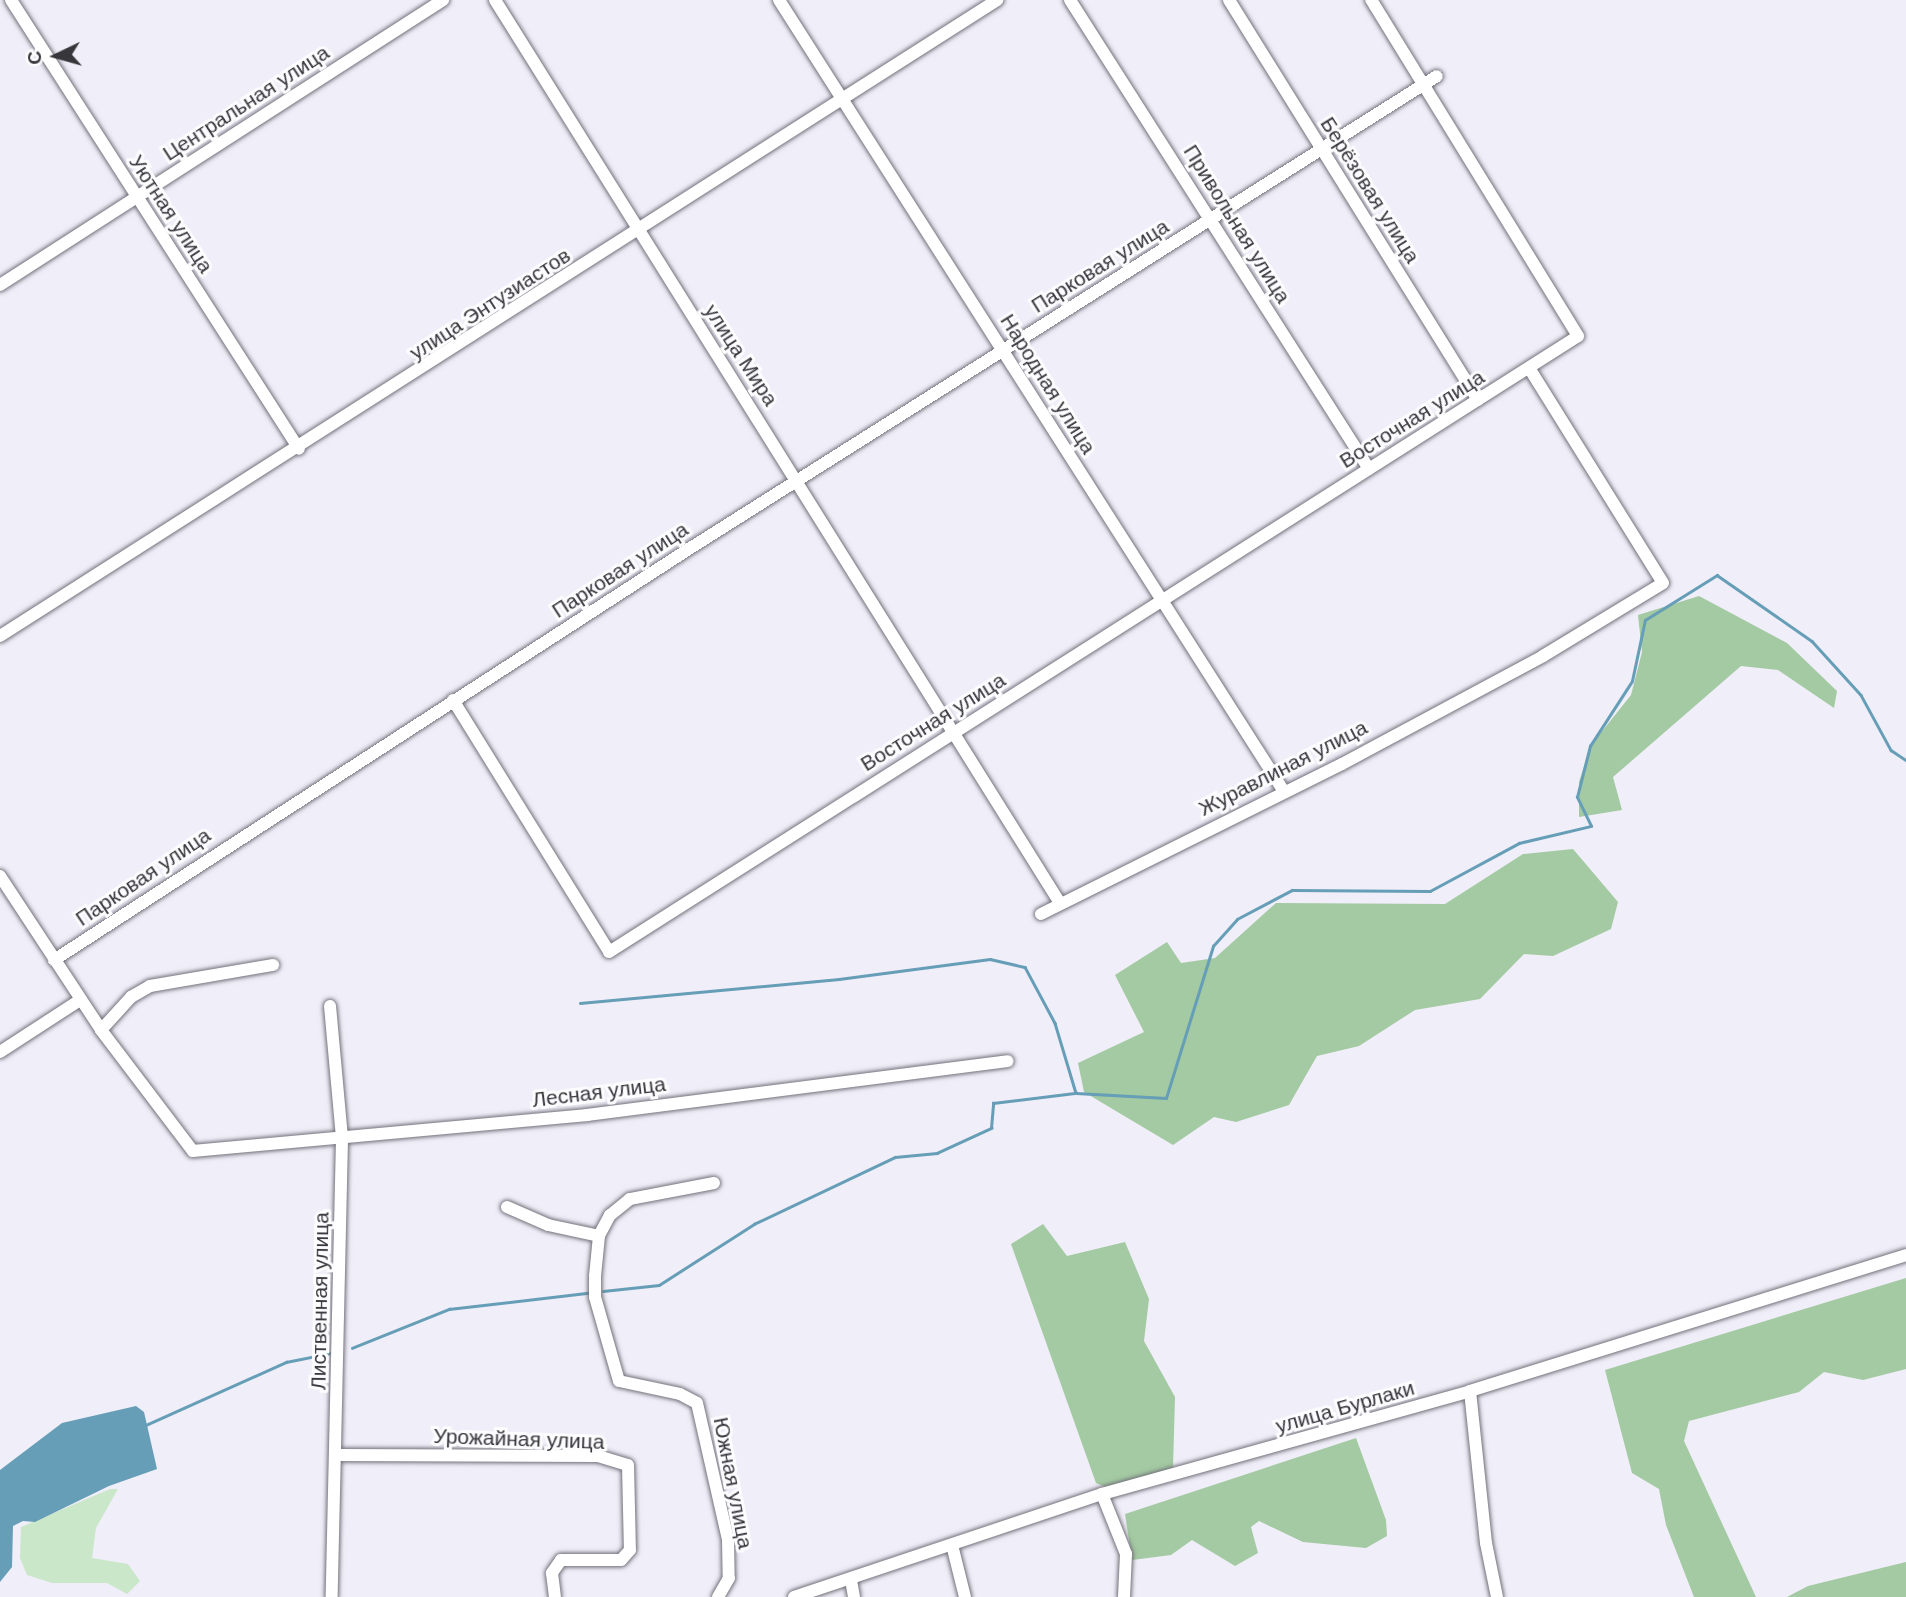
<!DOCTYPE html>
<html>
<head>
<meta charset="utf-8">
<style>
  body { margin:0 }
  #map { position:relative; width:1906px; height:1597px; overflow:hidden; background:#f0eef8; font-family:Helvetica,sans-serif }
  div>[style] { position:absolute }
  .green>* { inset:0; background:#cae8c9 }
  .forest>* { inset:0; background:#a3caa2 }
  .water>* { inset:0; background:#659eb6 }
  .stream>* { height:2.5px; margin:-1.25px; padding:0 1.25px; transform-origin:1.25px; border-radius:1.25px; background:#659eb6 }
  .roads { filter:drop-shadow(0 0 2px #73717b) drop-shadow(0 0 2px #73717b) }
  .minor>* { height:12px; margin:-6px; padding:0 6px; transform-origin:6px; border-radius:6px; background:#fff }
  span { translate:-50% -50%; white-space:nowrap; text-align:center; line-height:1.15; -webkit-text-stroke:6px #fdfcfe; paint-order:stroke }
  .street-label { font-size:21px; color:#37363a }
  .north { position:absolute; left:21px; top:21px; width:70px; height:70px; -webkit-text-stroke:5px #fdfcfe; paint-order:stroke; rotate:265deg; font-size:19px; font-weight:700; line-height:28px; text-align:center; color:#37363a }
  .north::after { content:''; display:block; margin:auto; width:24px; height:32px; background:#37363a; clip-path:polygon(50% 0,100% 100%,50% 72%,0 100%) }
</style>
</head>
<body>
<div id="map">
  <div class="green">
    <i style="clip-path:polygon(110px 1489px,118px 1489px,96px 1528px,92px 1558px,128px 1564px,140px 1581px,127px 1594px,107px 1583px,52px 1583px,27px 1575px,20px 1558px,21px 1527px)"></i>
  </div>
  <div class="forest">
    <i style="clip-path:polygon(1699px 596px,1787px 643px,1837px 691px,1834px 708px,1778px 670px,1741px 666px,1613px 777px,1622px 810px,1579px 817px,1579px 782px,1591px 745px,1631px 695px,1642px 652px,1638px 615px)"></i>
    <i style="clip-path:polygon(1573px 849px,1618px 902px,1611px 929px,1553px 956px,1524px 954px,1480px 999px,1415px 1010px,1359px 1046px,1317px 1056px,1289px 1105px,1236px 1122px,1214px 1117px,1173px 1145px,1084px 1092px,1078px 1063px,1144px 1032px,1115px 975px,1167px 942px,1181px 963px,1215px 958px,1276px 903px,1445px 904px,1523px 854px)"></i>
    <i style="clip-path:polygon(1043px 1224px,1067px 1256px,1125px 1242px,1149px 1299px,1144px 1341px,1175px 1397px,1173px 1468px,1108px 1488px,1096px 1483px,1011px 1244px)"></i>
    <i style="clip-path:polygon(1906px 1278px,1906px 1369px,1863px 1380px,1824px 1372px,1799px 1392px,1689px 1421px,1684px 1441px,1756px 1597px,1694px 1597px,1666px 1525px,1659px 1489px,1632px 1473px,1605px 1370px)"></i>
    <i style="clip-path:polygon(1356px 1438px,1386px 1520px,1387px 1536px,1366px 1548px,1303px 1542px,1259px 1521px,1251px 1527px,1258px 1553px,1235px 1566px,1192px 1540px,1171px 1555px,1132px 1560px,1125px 1514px)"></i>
    <i style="clip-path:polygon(1906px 1562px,1906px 1597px,1787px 1597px,1808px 1586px)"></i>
  </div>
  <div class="water">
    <i style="clip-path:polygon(136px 1406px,144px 1412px,157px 1469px,109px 1486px,35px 1522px,23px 1521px,13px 1526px,12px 1567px,0 1582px,0 1470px,62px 1423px)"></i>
  </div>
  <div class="stream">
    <i style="left:580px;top:1003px;width:260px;rotate:-5.3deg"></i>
    <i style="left:839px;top:979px;width:152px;rotate:-7.5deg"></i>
    <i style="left:990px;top:959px;width:36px;rotate:13deg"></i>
    <i style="left:1025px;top:967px;width:64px;rotate:61.8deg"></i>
    <i style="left:1055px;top:1023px;width:73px;rotate:73.3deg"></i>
    <i style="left:603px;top:1291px;width:56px;rotate:-6.1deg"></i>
    <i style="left:659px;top:1285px;width:113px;rotate:-32.7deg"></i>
    <i style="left:754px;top:1224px;width:156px;rotate:-25.4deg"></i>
    <i style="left:895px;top:1157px;width:42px;rotate:-5.4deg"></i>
    <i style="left:937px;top:1153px;width:60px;rotate:-24.8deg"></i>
    <i style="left:991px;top:1128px;width:25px;rotate:-85deg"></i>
    <i style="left:993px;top:1103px;width:84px;rotate:-6.9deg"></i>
    <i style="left:1076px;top:1093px;width:90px;rotate:3.2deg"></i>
    <i style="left:1166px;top:1098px;width:159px;rotate:-72.8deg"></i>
    <i style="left:1213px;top:946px;width:36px;rotate:-48deg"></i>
    <i style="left:1237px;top:919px;width:62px;rotate:-27.8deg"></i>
    <i style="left:1292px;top:890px;width:138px;rotate:0.4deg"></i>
    <i style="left:1430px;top:891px;width:101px;rotate:-28.3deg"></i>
    <i style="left:1519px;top:843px;width:74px;rotate:-13.3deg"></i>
    <i style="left:1591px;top:826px;width:32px;rotate:-116deg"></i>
    <i style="left:1577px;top:797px;width:53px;rotate:-75.7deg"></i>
    <i style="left:1590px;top:746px;width:77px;rotate:-57.1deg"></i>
    <i style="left:1632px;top:681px;width:62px;rotate:-78deg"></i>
    <i style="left:1645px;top:620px;width:85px;rotate:-32deg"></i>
    <i style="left:1717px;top:575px;width:116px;rotate:34.8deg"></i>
    <i style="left:1812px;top:641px;width:73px;rotate:47.8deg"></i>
    <i style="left:1861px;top:695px;width:63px;rotate:61.4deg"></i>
    <i style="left:1891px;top:750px;width:18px;rotate:34deg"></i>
    <i style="left:352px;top:1348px;width:105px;rotate:-21.9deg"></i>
    <i style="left:449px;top:1309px;width:140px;rotate:-6.6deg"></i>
    <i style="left:146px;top:1425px;width:154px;rotate:-24.2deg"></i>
    <i style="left:286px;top:1362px;width:46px;rotate:-11.3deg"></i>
  </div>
  <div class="roads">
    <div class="minor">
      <i style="left:11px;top:0;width:533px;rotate:57.32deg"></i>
      <i style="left:495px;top:0;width:1065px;rotate:57.97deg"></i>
      <i style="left:779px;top:0;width:937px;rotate:57.46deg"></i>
      <i style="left:1070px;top:0;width:556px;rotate:57.48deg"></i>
      <i style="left:1229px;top:0;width:471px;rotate:58.1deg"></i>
      <i style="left:0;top:285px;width:527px;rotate:-32.75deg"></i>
      <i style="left:0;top:636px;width:1183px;rotate:-32.53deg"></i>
      <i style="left:453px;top:700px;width:296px;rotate:58.2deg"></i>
      <i style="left:609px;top:952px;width:1148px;rotate:-32.44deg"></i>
      <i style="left:1578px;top:336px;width:395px;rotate:-121.6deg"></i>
      <i style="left:0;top:876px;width:184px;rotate:56.7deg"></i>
      <i style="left:101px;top:1030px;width:152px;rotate:52.8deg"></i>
      <i style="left:193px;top:1151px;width:396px;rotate:-5.2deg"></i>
      <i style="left:587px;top:1115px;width:424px;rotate:-7.3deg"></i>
      <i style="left:1041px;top:914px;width:336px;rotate:-26.5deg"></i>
      <i style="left:1342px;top:764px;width:228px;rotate:-28.2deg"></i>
      <i style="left:1543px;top:656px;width:140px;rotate:-31.3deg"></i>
      <i style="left:1663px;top:583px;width:253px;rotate:-121.9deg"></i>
      <i style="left:54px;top:960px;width:760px;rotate:-32.92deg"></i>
      <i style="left:692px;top:547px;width:881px;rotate:-32.3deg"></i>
      <i style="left:330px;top:1006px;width:134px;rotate:84.8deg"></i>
      <i style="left:342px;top:1139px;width:458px;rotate:91.3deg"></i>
      <i style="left:101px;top:1030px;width:45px;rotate:-47.7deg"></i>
      <i style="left:131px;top:997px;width:22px;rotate:-30deg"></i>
      <i style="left:150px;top:986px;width:125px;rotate:-9.7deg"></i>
      <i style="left:0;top:1052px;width:95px;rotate:-33deg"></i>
      <i style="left:714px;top:1183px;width:86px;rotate:169.2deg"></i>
      <i style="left:630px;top:1199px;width:26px;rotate:141deg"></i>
      <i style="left:610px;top:1215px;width:24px;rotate:118deg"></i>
      <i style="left:599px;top:1236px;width:40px;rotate:95.7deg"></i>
      <i style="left:595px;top:1276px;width:21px;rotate:90deg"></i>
      <i style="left:595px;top:1297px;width:87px;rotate:74.1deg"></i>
      <i style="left:619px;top:1381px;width:62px;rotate:12deg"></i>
      <i style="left:680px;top:1394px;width:19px;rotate:28deg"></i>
      <i style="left:697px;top:1403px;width:139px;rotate:77.2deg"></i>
      <i style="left:728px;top:1539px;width:39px;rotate:89deg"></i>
      <i style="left:729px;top:1578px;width:22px;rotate:120deg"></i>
      <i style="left:507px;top:1207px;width:45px;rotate:23.7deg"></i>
      <i style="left:548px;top:1225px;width:52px;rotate:12.2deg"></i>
      <i style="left:1470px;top:1391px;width:153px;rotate:84deg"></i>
      <i style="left:1486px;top:1543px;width:55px;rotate:78.5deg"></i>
      <i style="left:336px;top:1455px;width:262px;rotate:0.2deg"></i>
      <i style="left:598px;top:1456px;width:31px;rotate:17deg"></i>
      <i style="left:628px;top:1465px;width:85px;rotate:88.7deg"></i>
      <i style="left:630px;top:1550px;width:13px;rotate:132deg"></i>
      <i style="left:621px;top:1560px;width:60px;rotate:180deg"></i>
      <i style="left:561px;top:1560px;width:16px;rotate:125deg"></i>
      <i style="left:552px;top:1573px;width:24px;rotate:83deg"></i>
      <i style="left:1102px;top:1494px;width:65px;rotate:68.2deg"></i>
      <i style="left:1126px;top:1554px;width:43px;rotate:92.7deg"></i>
      <i style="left:952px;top:1545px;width:54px;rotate:76deg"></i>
      <i style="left:851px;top:1580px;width:17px;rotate:80deg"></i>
      <i style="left:794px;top:1597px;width:325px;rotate:-18.5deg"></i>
      <i style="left:1102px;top:1494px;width:382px;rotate:-15.6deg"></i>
      <i style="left:1470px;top:1391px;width:457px;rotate:-17.3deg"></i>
    </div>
  </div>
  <div class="street-label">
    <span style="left:246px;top:103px;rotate:-33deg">Центральная улица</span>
    <span style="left:1370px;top:190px;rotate:58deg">Берёзовая улица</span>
    <span style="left:171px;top:214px;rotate:57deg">Уютная улица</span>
    <span style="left:1237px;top:224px;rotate:58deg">Привольная улица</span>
    <span style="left:1100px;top:266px;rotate:-32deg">Парковая улица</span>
    <span style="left:490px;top:304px;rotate:-33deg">улица Энтузиастов</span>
    <span style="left:741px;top:355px;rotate:57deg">улица Мира</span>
    <span style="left:1048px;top:384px;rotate:58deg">Народная улица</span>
    <span style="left:1412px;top:419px;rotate:-32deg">Восточная улица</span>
    <span style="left:620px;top:570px;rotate:-33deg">Парковая улица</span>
    <span style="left:933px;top:722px;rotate:-32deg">Восточная улица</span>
    <span style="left:1283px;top:768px;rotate:-27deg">Журавлиная улица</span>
    <span style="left:143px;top:877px;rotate:-34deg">Парковая улица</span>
    <span style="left:599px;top:1092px;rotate:-7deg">Лесная улица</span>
    <span style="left:320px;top:1301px;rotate:-89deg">Лиственная улица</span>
    <span style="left:1345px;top:1407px;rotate:-16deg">улица Бурлаки</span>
    <span style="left:519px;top:1439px;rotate:2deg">Урожайная улица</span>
    <span style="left:733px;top:1483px;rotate:79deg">Южная улица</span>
  </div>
  <div class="north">С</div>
</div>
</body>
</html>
